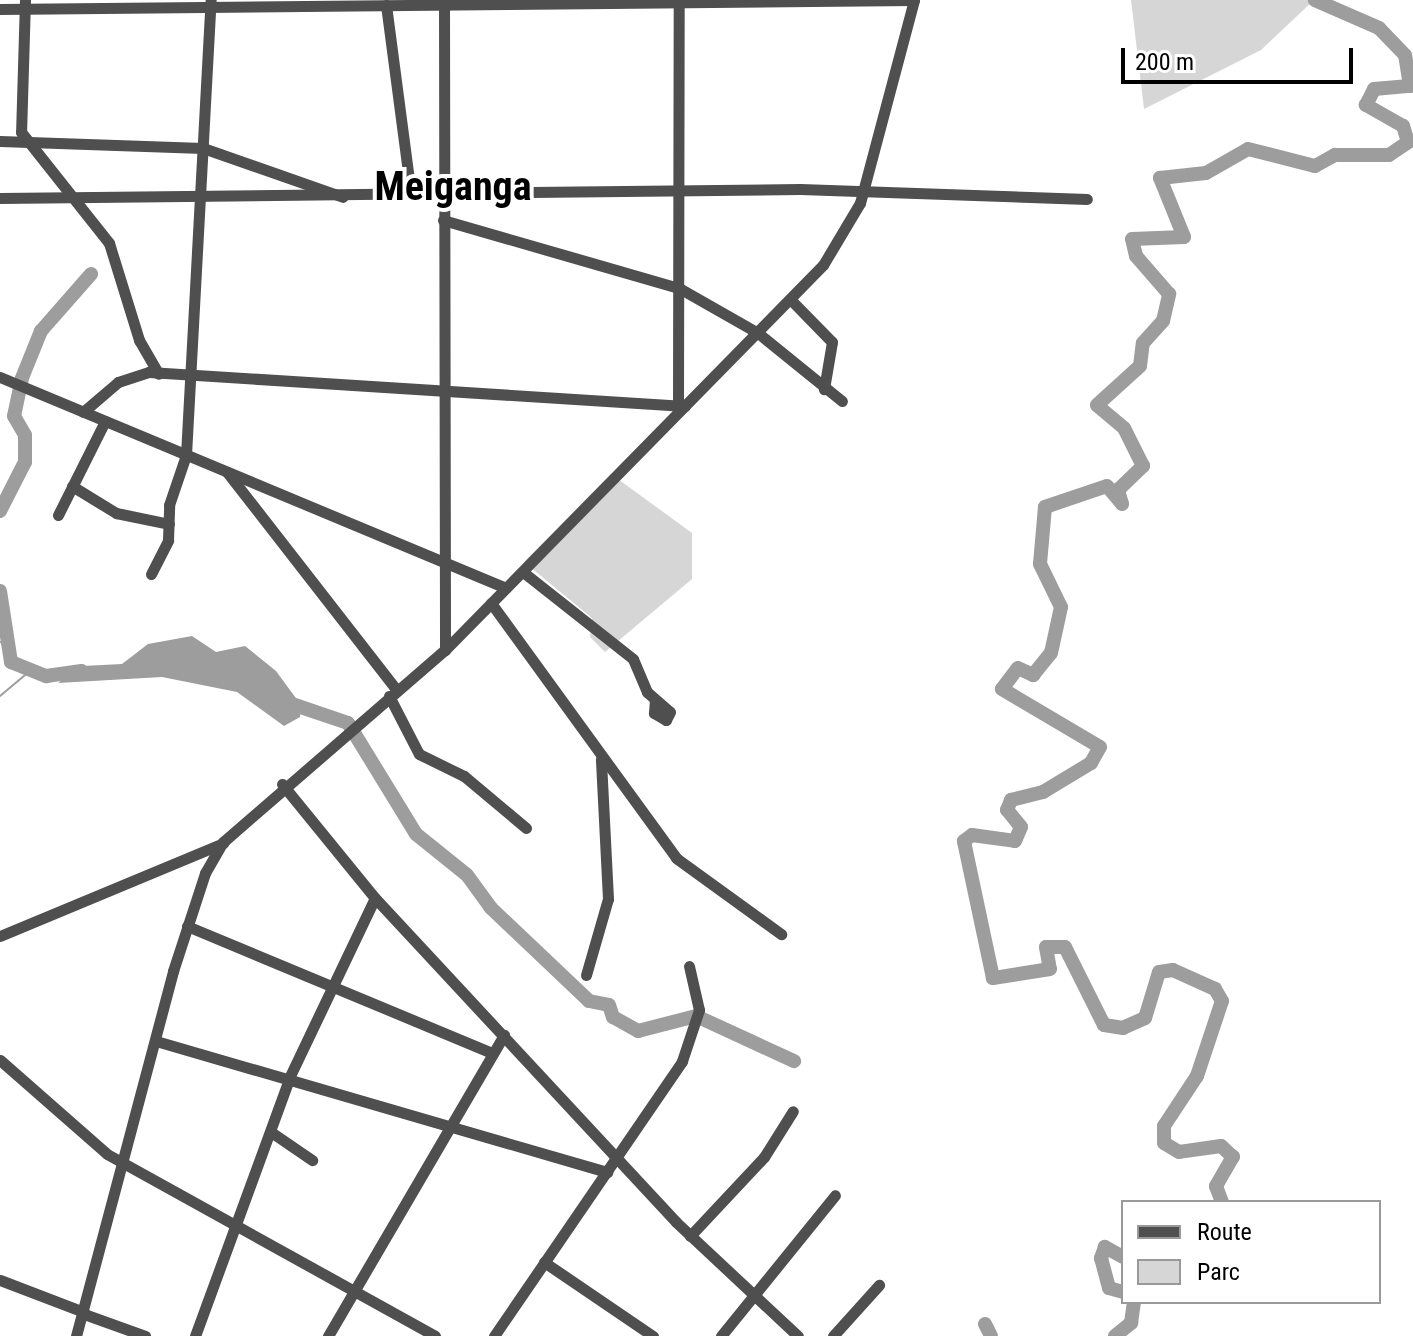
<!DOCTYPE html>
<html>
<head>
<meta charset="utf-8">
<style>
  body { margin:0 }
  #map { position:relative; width:1413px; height:1336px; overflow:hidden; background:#fff; font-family:"Roboto Condensed",sans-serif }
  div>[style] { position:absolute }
  .green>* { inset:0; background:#d6d6d6 }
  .water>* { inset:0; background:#9d9d9d }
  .stream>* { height:2px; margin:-1px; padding:0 1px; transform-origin:1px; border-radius:1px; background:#9d9d9d }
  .river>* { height:14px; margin:-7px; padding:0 7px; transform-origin:7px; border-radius:7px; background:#9d9d9d }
  .minor>* { height:11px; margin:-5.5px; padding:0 5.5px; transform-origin:5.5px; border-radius:5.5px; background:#4f4f4f }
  span { translate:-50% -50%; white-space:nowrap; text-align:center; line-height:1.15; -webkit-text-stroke:8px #fff; paint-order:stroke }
  .town-label { font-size:40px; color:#000; font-weight:700 }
  .legend { position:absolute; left:1121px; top:1200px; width:260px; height:104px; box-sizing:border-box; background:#fff; border:2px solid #999; margin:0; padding:10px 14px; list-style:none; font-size:24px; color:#000 }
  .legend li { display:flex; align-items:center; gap:16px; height:40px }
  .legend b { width:40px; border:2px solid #999 }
  .scale { position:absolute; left:1121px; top:48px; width:232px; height:36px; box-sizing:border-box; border:4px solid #000; border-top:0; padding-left:10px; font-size:24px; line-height:28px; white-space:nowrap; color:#000; -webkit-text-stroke:6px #fff; paint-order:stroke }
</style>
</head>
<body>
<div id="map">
  <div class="green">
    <i style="clip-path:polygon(1131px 0,1314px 0,1261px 50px,1144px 109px)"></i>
    <i style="clip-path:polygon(611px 474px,692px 533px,692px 579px,605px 652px,590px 637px,592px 618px,524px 562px)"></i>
  </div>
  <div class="water">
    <i style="clip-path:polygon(192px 636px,216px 652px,245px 646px,276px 671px,301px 705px,300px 717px,284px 726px,237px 692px,162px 677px,58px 683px,83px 666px,122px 664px,148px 644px)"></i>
  </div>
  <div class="stream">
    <i style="left:0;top:642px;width:3px;rotate:18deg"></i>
    <i style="left:0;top:696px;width:39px;rotate:-40deg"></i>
  </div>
  <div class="river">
    <i style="left:0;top:511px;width:55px;rotate:-63deg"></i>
    <i style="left:25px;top:462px;width:27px;rotate:-90deg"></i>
    <i style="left:25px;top:435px;width:22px;rotate:-120deg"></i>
    <i style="left:14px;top:416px;width:39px;rotate:-78deg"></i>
    <i style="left:22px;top:378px;width:51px;rotate:-68deg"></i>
    <i style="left:41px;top:331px;width:76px;rotate:-48.7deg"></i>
    <i style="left:0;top:591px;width:72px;rotate:81.2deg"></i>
    <i style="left:11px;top:662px;width:38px;rotate:22deg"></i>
    <i style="left:46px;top:676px;width:36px;rotate:-8deg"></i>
    <i style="left:286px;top:702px;width:65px;rotate:18.7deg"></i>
    <i style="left:348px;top:723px;width:130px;rotate:58.5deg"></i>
    <i style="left:416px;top:834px;width:65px;rotate:38.8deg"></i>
    <i style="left:467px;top:875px;width:41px;rotate:54deg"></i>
    <i style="left:491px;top:908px;width:135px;rotate:43.5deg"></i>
    <i style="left:589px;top:1001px;width:20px;rotate:11deg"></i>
    <i style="left:609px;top:1005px;width:13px;rotate:72deg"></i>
    <i style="left:613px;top:1017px;width:29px;rotate:29deg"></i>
    <i style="left:638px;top:1031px;width:60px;rotate:-14.5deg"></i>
    <i style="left:696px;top:1016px;width:108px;rotate:24.7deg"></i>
    <i style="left:1222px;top:1202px;width:17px;rotate:-111deg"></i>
    <i style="left:1216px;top:1186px;width:34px;rotate:-60deg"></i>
    <i style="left:1233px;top:1157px;width:16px;rotate:-137deg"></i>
    <i style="left:1221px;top:1146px;width:42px;rotate:171.9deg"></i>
    <i style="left:1179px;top:1152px;width:17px;rotate:-149deg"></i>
    <i style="left:1164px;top:1143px;width:17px;rotate:-90deg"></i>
    <i style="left:1164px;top:1126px;width:60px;rotate:-56.6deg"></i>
    <i style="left:1197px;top:1076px;width:79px;rotate:-71.6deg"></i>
    <i style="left:1222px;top:1001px;width:14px;rotate:-120deg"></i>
    <i style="left:1215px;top:989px;width:46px;rotate:-155.7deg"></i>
    <i style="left:1173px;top:970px;width:14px;rotate:172deg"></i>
    <i style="left:1159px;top:972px;width:48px;rotate:106.9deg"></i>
    <i style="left:1145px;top:1018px;width:24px;rotate:156deg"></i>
    <i style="left:1123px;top:1028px;width:19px;rotate:-171deg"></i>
    <i style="left:1104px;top:1025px;width:87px;rotate:-116.6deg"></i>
    <i style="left:1065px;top:947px;width:19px;rotate:180deg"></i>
    <i style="left:1046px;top:947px;width:22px;rotate:80deg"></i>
    <i style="left:1050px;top:969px;width:58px;rotate:171deg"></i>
    <i style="left:993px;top:978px;width:140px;rotate:-102deg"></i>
    <i style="left:964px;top:841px;width:10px;rotate:-37deg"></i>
    <i style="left:972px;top:835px;width:43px;rotate:7.9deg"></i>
    <i style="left:1015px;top:841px;width:15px;rotate:-67deg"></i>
    <i style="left:1021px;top:827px;width:22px;rotate:-129deg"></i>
    <i style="left:1007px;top:810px;width:11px;rotate:-68deg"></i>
    <i style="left:1011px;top:800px;width:33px;rotate:-14deg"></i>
    <i style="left:1043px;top:792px;width:56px;rotate:-31.1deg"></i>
    <i style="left:1091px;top:763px;width:18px;rotate:-61deg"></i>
    <i style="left:1100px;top:747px;width:114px;rotate:-149.4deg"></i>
    <i style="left:1002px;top:689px;width:26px;rotate:-53deg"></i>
    <i style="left:1018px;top:668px;width:17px;rotate:25deg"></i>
    <i style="left:1033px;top:675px;width:28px;rotate:-51deg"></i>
    <i style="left:1051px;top:653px;width:47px;rotate:-77.7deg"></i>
    <i style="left:1061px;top:607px;width:48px;rotate:-116deg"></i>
    <i style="left:1040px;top:564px;width:57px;rotate:-85deg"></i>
    <i style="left:1045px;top:507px;width:65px;rotate:-18.7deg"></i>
    <i style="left:1107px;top:486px;width:23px;rotate:50deg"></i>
    <i style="left:1122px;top:504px;width:15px;rotate:-106deg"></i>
    <i style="left:1118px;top:490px;width:35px;rotate:-44deg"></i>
    <i style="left:1143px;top:466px;width:42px;rotate:-116.6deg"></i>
    <i style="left:1124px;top:428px;width:35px;rotate:-140deg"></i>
    <i style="left:1097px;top:405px;width:58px;rotate:-42.2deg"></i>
    <i style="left:1140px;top:366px;width:23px;rotate:-83deg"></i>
    <i style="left:1143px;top:343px;width:30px;rotate:-48deg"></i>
    <i style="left:1163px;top:321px;width:28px;rotate:-77deg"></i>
    <i style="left:1169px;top:294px;width:50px;rotate:-131deg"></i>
    <i style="left:1136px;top:256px;width:17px;rotate:-103deg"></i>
    <i style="left:1132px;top:239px;width:52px;rotate:-2.2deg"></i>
    <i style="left:1184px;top:237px;width:64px;rotate:-112.1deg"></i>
    <i style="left:1160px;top:178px;width:46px;rotate:-6.2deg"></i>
    <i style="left:1206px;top:173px;width:48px;rotate:-29.7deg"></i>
    <i style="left:1248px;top:149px;width:69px;rotate:14.2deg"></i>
    <i style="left:1315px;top:166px;width:23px;rotate:-29deg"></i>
    <i style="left:1335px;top:155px;width:54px"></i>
    <i style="left:1389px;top:155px;width:23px;rotate:-34deg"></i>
    <i style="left:1408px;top:142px;width:17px;rotate:-107deg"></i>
    <i style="left:1403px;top:126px;width:43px;rotate:-150.4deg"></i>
    <i style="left:1366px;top:105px;width:18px;rotate:-63deg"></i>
    <i style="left:1374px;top:89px;width:36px;rotate:-5deg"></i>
    <i style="left:1410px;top:86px;width:31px;rotate:-99deg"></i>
    <i style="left:1405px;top:55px;width:37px;rotate:-134deg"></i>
    <i style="left:1379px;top:28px;width:70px;rotate:-156.4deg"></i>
    <i style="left:1123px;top:1257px;width:21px;rotate:-151deg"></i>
    <i style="left:1105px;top:1247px;width:12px;rotate:110deg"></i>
    <i style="left:1101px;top:1258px;width:31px;rotate:75deg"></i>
    <i style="left:1109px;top:1288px;width:15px;rotate:16deg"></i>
    <i style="left:985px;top:1324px;width:13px;rotate:63deg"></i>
    <i style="left:1115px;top:1336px;width:21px;rotate:-39deg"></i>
    <i style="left:1131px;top:1323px;width:21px;rotate:-82deg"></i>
  </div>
  <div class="minor">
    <i style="left:25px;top:0;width:132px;rotate:91.7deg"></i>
    <i style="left:21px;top:132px;width:142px;rotate:51.6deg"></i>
    <i style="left:109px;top:243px;width:102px;rotate:72.8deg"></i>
    <i style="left:139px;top:340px;width:39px;rotate:60deg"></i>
    <i style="left:444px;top:0;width:650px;rotate:89.91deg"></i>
    <i style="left:386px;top:5px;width:193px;rotate:82.5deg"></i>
    <i style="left:0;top:9px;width:914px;rotate:-0.56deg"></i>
    <i style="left:0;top:141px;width:203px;rotate:2deg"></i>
    <i style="left:203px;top:148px;width:148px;rotate:19.3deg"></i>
    <i style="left:0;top:198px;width:800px;rotate:-0.64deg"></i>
    <i style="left:800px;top:189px;width:287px;rotate:2deg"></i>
    <i style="left:443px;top:220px;width:246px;rotate:16.1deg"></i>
    <i style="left:679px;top:288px;width:91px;rotate:29.7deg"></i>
    <i style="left:758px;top:333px;width:108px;rotate:39deg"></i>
    <i style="left:790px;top:299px;width:60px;rotate:45.7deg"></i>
    <i style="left:832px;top:342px;width:48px;rotate:99.7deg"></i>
    <i style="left:0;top:377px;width:548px;rotate:22.64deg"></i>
    <i style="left:678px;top:405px;width:405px;rotate:-89.9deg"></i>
    <i style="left:83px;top:412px;width:46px;rotate:-40.6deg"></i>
    <i style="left:118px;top:382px;width:33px;rotate:-18deg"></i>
    <i style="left:149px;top:372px;width:537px;rotate:3.63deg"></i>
    <i style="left:227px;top:472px;width:276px;rotate:52.1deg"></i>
    <i style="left:72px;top:486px;width:52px;rotate:31.5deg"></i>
    <i style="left:116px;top:513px;width:54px;rotate:11.7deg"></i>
    <i style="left:58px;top:515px;width:105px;rotate:-63.4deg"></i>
    <i style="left:523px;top:572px;width:140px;rotate:38.3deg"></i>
    <i style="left:633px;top:659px;width:36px;rotate:67deg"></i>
    <i style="left:647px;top:692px;width:30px;rotate:41deg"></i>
    <i style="left:670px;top:712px;width:9px;rotate:117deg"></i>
    <i style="left:666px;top:720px;width:14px;rotate:-150deg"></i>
    <i style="left:654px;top:713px;width:13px;rotate:-86deg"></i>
    <i style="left:151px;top:574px;width:38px;rotate:-63deg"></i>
    <i style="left:168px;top:540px;width:35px;rotate:-88deg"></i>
    <i style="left:169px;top:505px;width:53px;rotate:-71.2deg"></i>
    <i style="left:186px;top:455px;width:456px;rotate:-86.9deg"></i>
    <i style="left:491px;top:603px;width:315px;rotate:54deg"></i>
    <i style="left:676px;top:858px;width:130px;rotate:35.9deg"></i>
    <i style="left:389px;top:696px;width:65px;rotate:62.7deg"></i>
    <i style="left:419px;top:754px;width:50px;rotate:26.1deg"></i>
    <i style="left:464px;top:776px;width:81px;rotate:40deg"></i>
    <i style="left:282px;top:784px;width:147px;rotate:50.8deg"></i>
    <i style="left:375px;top:898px;width:442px;rotate:47.1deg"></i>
    <i style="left:676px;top:1222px;width:167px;rotate:43.1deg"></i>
    <i style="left:187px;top:926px;width:330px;rotate:22.6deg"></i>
    <i style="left:0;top:936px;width:242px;rotate:-22.6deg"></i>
    <i style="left:586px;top:975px;width:79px;rotate:-73.9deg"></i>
    <i style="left:608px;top:899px;width:140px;rotate:-92.9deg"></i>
    <i style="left:156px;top:1041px;width:470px;rotate:16.2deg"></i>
    <i style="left:0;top:1060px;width:142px;rotate:41.3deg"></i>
    <i style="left:107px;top:1154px;width:375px;rotate:29deg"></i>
    <i style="left:271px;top:1132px;width:50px;rotate:34.3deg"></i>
    <i style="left:690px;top:1236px;width:108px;rotate:-46.9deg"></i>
    <i style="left:764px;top:1157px;width:54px;rotate:-57.8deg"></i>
    <i style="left:544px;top:1262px;width:132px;rotate:34.2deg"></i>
    <i style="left:0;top:1280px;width:90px;rotate:20.9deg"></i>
    <i style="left:84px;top:1314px;width:65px;rotate:19.8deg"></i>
    <i style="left:76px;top:1336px;width:378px;rotate:-75.1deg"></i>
    <i style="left:173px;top:971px;width:103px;rotate:-71.9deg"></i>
    <i style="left:205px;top:873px;width:36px;rotate:-60deg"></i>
    <i style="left:223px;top:842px;width:294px;rotate:-40.9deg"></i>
    <i style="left:445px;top:650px;width:540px;rotate:-45.53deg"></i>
    <i style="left:823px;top:265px;width:72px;rotate:-59.2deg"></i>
    <i style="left:860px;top:203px;width:210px;rotate:-75.1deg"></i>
    <i style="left:195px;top:1336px;width:277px;rotate:-69.9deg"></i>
    <i style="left:290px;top:1076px;width:197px;rotate:-64.5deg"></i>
    <i style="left:328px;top:1336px;width:349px;rotate:-59.7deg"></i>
    <i style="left:494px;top:1336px;width:333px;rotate:-55.6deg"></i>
    <i style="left:682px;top:1061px;width:54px;rotate:-71.6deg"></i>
    <i style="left:699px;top:1010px;width:45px;rotate:-102.8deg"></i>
    <i style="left:721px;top:1336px;width:181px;rotate:-51deg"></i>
    <i style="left:833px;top:1336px;width:69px;rotate:-48deg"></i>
  </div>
  <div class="town-label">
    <span style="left:453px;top:187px">Meiganga</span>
  </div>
  <ul class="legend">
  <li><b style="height:10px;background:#4f4f4f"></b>Route</li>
  <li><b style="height:22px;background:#d6d6d6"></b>Parc</li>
  </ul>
  <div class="scale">200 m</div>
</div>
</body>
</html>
